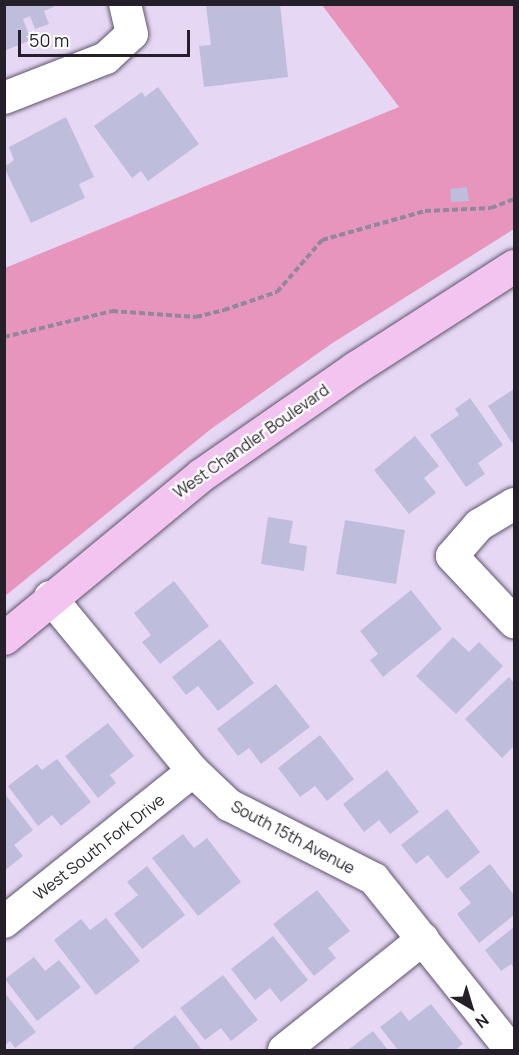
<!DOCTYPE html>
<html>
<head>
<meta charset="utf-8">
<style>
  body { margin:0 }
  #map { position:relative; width:519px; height:1055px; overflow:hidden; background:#e6d8f5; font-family:Manrope,sans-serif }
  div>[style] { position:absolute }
  .green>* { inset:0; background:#e795bc }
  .building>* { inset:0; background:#bebddb }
  .path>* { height:4px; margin-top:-2px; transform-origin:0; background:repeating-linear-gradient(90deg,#92889c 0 6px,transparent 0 9px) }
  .roads { filter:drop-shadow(0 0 2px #60546d) drop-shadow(0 0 2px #60546d) }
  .minor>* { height:32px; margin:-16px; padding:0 16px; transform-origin:16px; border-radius:16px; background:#fff }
  .major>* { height:33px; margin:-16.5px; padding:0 16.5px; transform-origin:16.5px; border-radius:16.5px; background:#f2c4ef }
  span { translate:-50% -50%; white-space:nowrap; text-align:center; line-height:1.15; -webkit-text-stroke:4.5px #fff; paint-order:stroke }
  .street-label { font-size:16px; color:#241f29 }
  .frame { position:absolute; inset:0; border:6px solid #241f29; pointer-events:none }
  .north { position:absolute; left:441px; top:977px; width:60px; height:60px; -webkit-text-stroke:4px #fff; paint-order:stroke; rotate:142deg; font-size:16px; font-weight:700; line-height:24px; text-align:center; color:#241f29 }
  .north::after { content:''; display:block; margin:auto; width:21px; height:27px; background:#241f29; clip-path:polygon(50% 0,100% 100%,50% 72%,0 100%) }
  .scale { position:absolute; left:18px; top:30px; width:172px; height:27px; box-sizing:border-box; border:3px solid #241f29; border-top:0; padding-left:8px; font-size:18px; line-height:21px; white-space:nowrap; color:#241f29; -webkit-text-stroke:4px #fff; paint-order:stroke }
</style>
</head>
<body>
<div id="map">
  <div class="green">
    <i style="clip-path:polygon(322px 5px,514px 5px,514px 229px,331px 344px,211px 429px,5px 596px,5px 268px,399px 107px)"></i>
  </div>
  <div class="building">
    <i style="clip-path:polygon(4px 4px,53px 4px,54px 7px,44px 11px,49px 24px,35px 29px,30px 16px,23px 19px,31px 40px,4px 51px)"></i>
    <i style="clip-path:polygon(280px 4px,288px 77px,204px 87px,199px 46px,211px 45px,206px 6px)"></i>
    <i style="clip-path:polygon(158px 87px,199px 144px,148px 181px,141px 171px,132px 178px,94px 126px,142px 92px,145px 97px)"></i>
    <i style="clip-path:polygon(66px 117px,94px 177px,79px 184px,85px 198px,31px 223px,4px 167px,14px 160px,9px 147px)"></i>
    <i style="clip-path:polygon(467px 187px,469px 201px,451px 202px,450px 189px)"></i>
    <i style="clip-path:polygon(514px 389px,514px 442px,512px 443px,488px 406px)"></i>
    <i style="clip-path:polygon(470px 398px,503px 445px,478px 463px,485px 474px,466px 487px,430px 435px,459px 415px,455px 409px)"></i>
    <i style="clip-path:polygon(415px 436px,439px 466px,424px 478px,436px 493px,409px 514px,374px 470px)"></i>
    <i style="clip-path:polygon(268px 517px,293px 521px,289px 543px,307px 546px,304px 571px,261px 564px)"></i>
    <i style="clip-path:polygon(345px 520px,405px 530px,396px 584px,336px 574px)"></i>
    <i style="clip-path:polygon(174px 581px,209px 626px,160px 664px,142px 642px,151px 635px,134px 613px)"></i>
    <i style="clip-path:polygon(411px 590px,442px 629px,383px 677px,370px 660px,378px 654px,360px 631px)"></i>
    <i style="clip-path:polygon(453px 637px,469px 652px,479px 642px,503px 666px,456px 714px,416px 676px)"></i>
    <i style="clip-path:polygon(220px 639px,254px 683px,218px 711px,198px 686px,186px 695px,172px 677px)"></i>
    <i style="clip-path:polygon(509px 677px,514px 683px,514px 746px,502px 758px,465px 719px)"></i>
    <i style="clip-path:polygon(276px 684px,310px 727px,261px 764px,249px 748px,238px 756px,217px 729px)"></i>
    <i style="clip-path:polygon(108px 723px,134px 756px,110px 775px,116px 783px,98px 798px,65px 756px)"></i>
    <i style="clip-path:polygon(320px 735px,354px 779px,327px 801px,315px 786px,300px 797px,278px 768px)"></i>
    <i style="clip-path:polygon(57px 759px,91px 802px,61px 826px,52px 815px,38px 826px,8px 786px,37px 764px,42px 770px)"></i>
    <i style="clip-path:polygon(387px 770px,419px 812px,390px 834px,379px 820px,364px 832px,343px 804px)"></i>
    <i style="clip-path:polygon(4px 793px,33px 830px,14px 845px,23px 856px,4px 871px)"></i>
    <i style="clip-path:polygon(447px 809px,480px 852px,447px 879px,428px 855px,416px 864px,401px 845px)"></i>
    <i style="clip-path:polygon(183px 834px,194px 848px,207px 838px,241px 882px,198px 916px,152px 858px)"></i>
    <i style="clip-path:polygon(490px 864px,514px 895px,514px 915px,479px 943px,457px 914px,471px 903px,459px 888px)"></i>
    <i style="clip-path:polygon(147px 866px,185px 915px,142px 949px,114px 914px,138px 895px,127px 882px)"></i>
    <i style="clip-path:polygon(317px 890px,350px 931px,328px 948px,336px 958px,314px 976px,273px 924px)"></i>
    <i style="clip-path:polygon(106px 918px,140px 961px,96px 995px,54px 940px,81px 919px,90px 930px)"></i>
    <i style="clip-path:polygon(514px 927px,514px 969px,511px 964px,501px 971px,485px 950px)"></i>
    <i style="clip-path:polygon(273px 936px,308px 980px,281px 1002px,270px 988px,255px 1000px,231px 969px)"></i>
    <i style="clip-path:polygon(34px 957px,45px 971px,59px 960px,81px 987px,37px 1021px,5px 979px)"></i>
    <i style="clip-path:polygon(223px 975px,258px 1020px,231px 1041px,221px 1028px,205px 1040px,180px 1008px)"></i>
    <i style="clip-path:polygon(4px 992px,36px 1032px,15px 1048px,10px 1041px,4px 1046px)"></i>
    <i style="clip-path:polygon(431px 1004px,463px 1044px,455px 1050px,398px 1050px,380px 1027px,401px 1011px,409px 1021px)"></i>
    <i style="clip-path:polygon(175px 1015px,202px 1050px,134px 1050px,133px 1048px)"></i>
    <i style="clip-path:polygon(373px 1031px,388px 1050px,348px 1050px)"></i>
  </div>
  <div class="path">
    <i style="left:4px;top:337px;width:111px;rotate:-13.5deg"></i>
    <i style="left:112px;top:311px;width:84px;rotate:4.1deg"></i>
    <i style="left:196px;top:317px;width:29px;rotate:-14deg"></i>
    <i style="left:224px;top:310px;width:56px;rotate:-18.8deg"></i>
    <i style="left:277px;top:292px;width:69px;rotate:-49.1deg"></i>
    <i style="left:322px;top:240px;width:107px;rotate:-15.7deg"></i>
    <i style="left:425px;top:211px;width:66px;rotate:-2.6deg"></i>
    <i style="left:491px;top:208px;width:25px;rotate:-21deg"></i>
  </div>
  <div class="roads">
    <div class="minor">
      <i style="left:4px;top:98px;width:110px;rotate:-21.4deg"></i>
      <i style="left:106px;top:58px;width:35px;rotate:-43deg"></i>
      <i style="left:132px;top:34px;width:31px;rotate:-103deg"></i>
      <i style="left:514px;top:504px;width:41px;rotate:149deg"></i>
      <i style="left:479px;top:525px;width:41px;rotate:131.1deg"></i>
      <i style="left:452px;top:556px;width:91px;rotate:46.8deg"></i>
      <i style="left:50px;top:597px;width:225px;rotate:50.6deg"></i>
      <i style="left:193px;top:771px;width:50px;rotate:43.4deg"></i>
      <i style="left:229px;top:805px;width:163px;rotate:27deg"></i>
      <i style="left:374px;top:879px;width:219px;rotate:51.3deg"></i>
      <i style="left:4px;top:922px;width:242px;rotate:-38.6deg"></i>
      <i style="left:284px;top:1050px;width:178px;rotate:-38.6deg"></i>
    </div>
    <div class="major">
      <i style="left:4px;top:638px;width:256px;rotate:-39.6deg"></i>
      <i style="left:201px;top:475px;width:188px;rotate:-34.8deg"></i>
      <i style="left:355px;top:368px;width:189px;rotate:-32.7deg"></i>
    </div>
  </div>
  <div class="street-label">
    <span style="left:251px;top:441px;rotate:-35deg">West Chandler Boulevard</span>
    <span style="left:293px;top:837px;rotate:28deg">South 15th Avenue</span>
    <span style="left:99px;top:847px;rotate:-38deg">West South Fork Drive</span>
  </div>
  <div class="frame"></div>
  <div class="north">N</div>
  <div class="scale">50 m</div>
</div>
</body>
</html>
